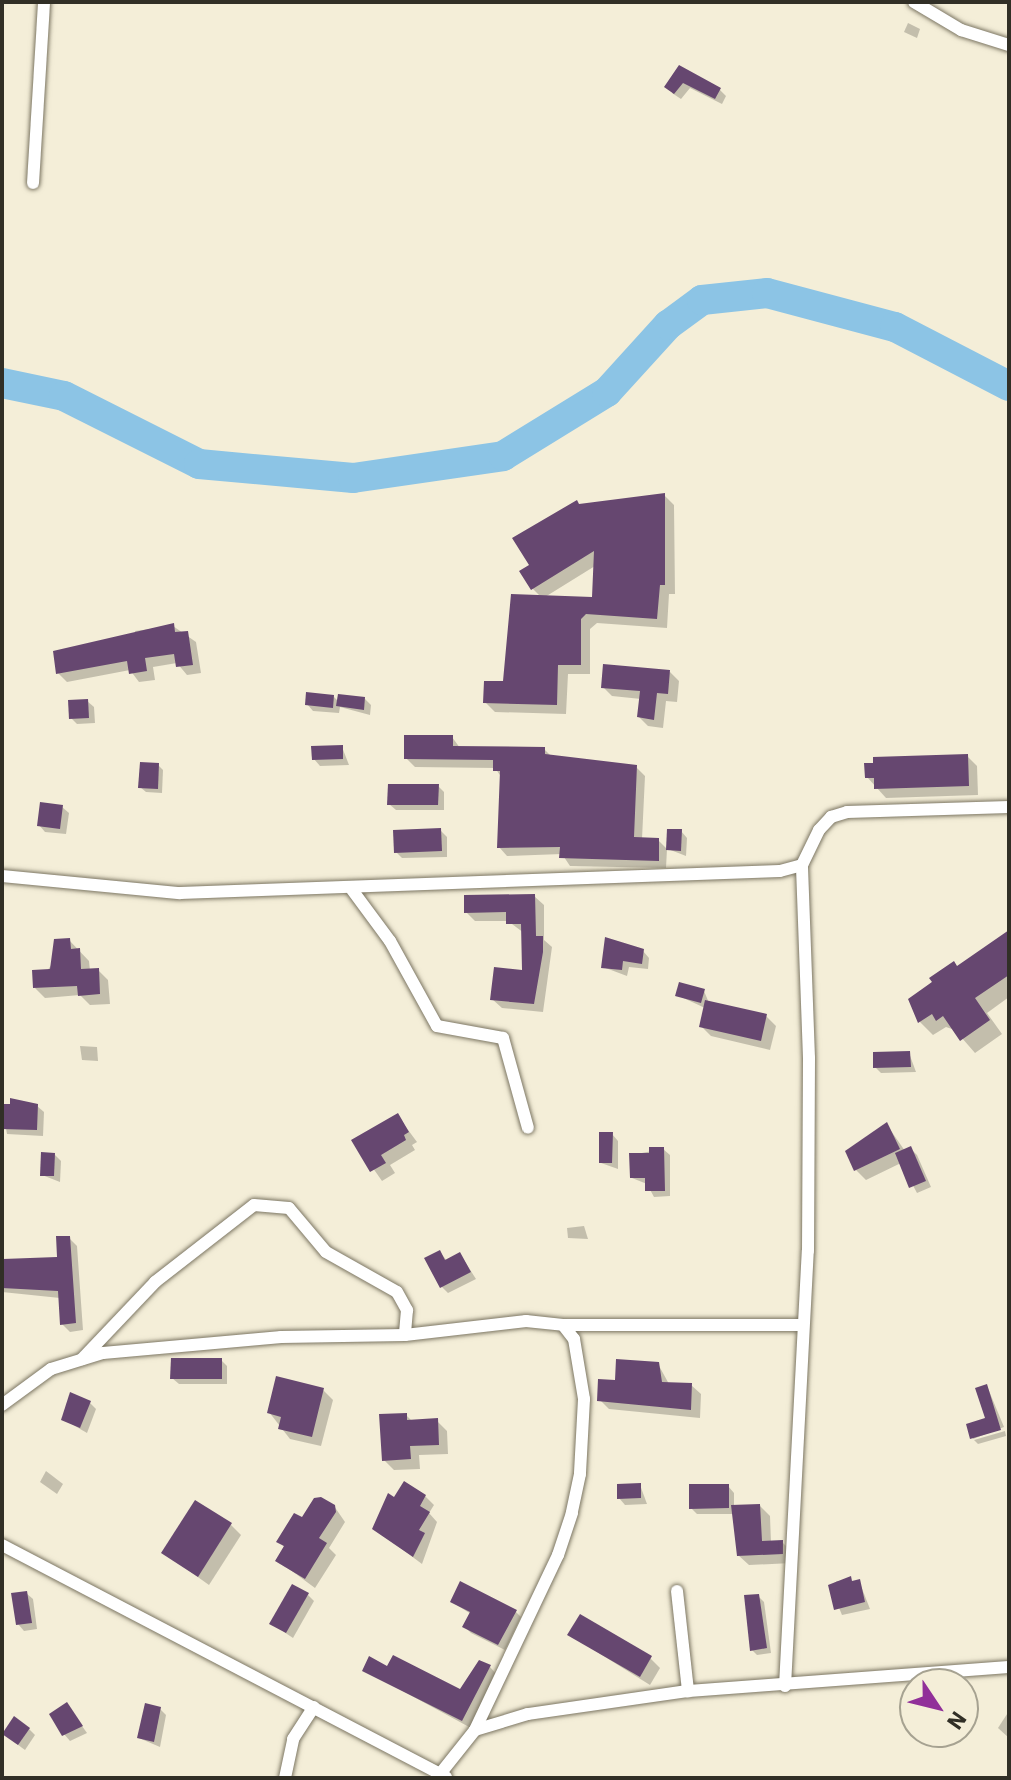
<!DOCTYPE html>
<html>
<head>
<meta charset="utf-8">
<style>
  body { margin:0 }
  #map { position:relative; width:1011px; height:1780px; overflow:hidden; background:#f4eed8; font-family:"IBM Plex Sans",sans-serif }
  div>[style] { position:absolute }
  .shadow>* { inset:0; background:#0003 }
  .river>* { height:30px; margin:-15px; padding:0 15px; transform-origin:15px; border-radius:15px; background:#8cc4e5 }
  .building>* { inset:0; background:#664770 }
  .roads { filter:drop-shadow(0 0 2px #7c7663) drop-shadow(0 0 2px #7c7663) }
  .minor>* { height:12px; margin:-6px; padding:0 6px; transform-origin:6px; border-radius:6px; background:#fff }
  span { translate:-50% -50%; white-space:nowrap; text-align:center; line-height:1.15; -webkit-text-stroke:8px #f4eed8; paint-order:stroke }
  .frame { position:absolute; inset:0; border:4px solid #312f26; pointer-events:none }
  .north { position:absolute; left:899px; top:1668px; width:80px; height:80px; box-sizing:border-box; background:#f4eed8; border:2px solid #a6a291; border-radius:50%; rotate:125deg; font-size:22px; font-weight:700; line-height:32px; text-align:center; color:#312f26 }
  .north::after { content:''; display:block; margin:auto; width:28px; height:36px; background:#913099; clip-path:polygon(50% 0,100% 100%,50% 72%,0 100%) }
</style>
</head>
<body>
<div id="map">
  <div class="shadow">
    <i style="clip-path:polygon(908px 23px,920px 29px,917px 38px,904px 32px)"></i>
    <i style="clip-path:polygon(680px 67px,720px 90px,726px 96px,722px 104px,690px 88px,681px 99px,672px 93px)"></i>
    <i style="clip-path:polygon(evenodd,664px 495px,674px 505px,675px 594px,669px 594px,667px 628px,597px 623px,590px 629px,590px 674px,568px 674px,566px 714px,495px 712px,485px 702px,504px 683px,541px 597px,533px 589px,532px 566px,580px 505px,664px 495px,595px 566px,594px 599px,545px 597px,595px 566px)"></i>
    <i style="clip-path:polygon(173px 626px,196px 642px,201px 673px,187px 675px,177px 663px,153px 667px,155px 680px,139px 682px,130px 670px,67px 682px,58px 673px,136px 638px,135px 631px)"></i>
    <i style="clip-path:polygon(670px 672px,679px 681px,677px 702px,666px 701px,663px 728px,648px 726px,639px 717px,641px 699px,612px 696px,603px 687px)"></i>
    <i style="clip-path:polygon(334px 697px,339px 702px,365px 699px,371px 705px,370px 715px,340px 707px,339px 713px,313px 711px,307px 704px)"></i>
    <i style="clip-path:polygon(87px 701px,94px 707px,95px 723px,77px 724px,71px 718px)"></i>
    <i style="clip-path:polygon(452px 737px,460px 748px,544px 749px,552px 757px,636px 767px,645px 776px,642px 839px,658px 840px,667px 849px,666px 868px,570px 866px,562px 854px,507px 856px,499px 847px,502px 778px,495px 768px,415px 767px,406px 758px)"></i>
    <i style="clip-path:polygon(342px 747px,349px 765px,320px 766px,314px 759px)"></i>
    <i style="clip-path:polygon(967px 756px,977px 766px,978px 795px,886px 798px,867px 777px)"></i>
    <i style="clip-path:polygon(158px 765px,163px 770px,162px 793px,146px 792px,140px 787px)"></i>
    <i style="clip-path:polygon(438px 786px,444px 792px,444px 810px,396px 810px,389px 804px)"></i>
    <i style="clip-path:polygon(62px 807px,69px 813px,66px 834px,45px 832px,39px 825px)"></i>
    <i style="clip-path:polygon(440px 830px,447px 837px,447px 857px,402px 858px,396px 852px)"></i>
    <i style="clip-path:polygon(681px 831px,687px 838px,686px 856px,668px 849px)"></i>
    <i style="clip-path:polygon(534px 896px,544px 905px,544px 940px,552px 947px,543px 1012px,502px 1008px,492px 999px,524px 972px,524px 933px,508px 921px,475px 921px,466px 912px)"></i>
    <i style="clip-path:polygon(1009px 932px,1009px 997px,987px 1013px,1002px 1034px,975px 1053px,955px 1030px,946px 1027px,933px 1035px,920px 1022px,911px 1000px,954px 963px,958px 968px)"></i>
    <i style="clip-path:polygon(69px 940px,89px 961px,90px 971px,98px 970px,108px 980px,110px 1004px,90px 1005px,80px 995px,45px 998px,35px 988px)"></i>
    <i style="clip-path:polygon(643px 951px,649px 958px,648px 969px,629px 967px,627px 976px,603px 967px)"></i>
    <i style="clip-path:polygon(704px 991px,709px 1003px,766px 1016px,776px 1026px,770px 1050px,711px 1036px,701px 1026px,705px 1008px,677px 995px)"></i>
    <i style="clip-path:polygon(80px 1046px,97px 1047px,98px 1061px,82px 1060px)"></i>
    <i style="clip-path:polygon(909px 1053px,916px 1072px,881px 1073px,875px 1067px)"></i>
    <i style="clip-path:polygon(2px 1106px,37px 1106px,44px 1112px,43px 1136px,7px 1134px)"></i>
    <i style="clip-path:polygon(397px 1115px,417px 1142px,412px 1145px,415px 1150px,390px 1165px,395px 1173px,382px 1181px,354px 1141px)"></i>
    <i style="clip-path:polygon(887px 1125px,905px 1151px,911px 1149px,917px 1155px,931px 1187px,917px 1193px,901px 1163px,866px 1180px,856px 1170px)"></i>
    <i style="clip-path:polygon(612px 1134px,618px 1141px,618px 1169px,601px 1163px)"></i>
    <i style="clip-path:polygon(663px 1149px,670px 1155px,670px 1196px,654px 1197px,647px 1184px,632px 1178px,631px 1155px)"></i>
    <i style="clip-path:polygon(55px 1155px,61px 1161px,60px 1182px,42px 1175px)"></i>
    <i style="clip-path:polygon(584px 1226px,588px 1239px,568px 1238px,567px 1228px)"></i>
    <i style="clip-path:polygon(69px 1238px,77px 1246px,83px 1330px,70px 1332px,62px 1324px,60px 1298px,2px 1292px,2px 1268px,59px 1259px)"></i>
    <i style="clip-path:polygon(440px 1252px,447px 1261px,460px 1254px,476px 1279px,448px 1293px,442px 1287px)"></i>
    <i style="clip-path:polygon(221px 1360px,227px 1366px,227px 1384px,179px 1384px,172px 1378px)"></i>
    <i style="clip-path:polygon(658px 1364px,669px 1384px,691px 1385px,701px 1394px,700px 1418px,609px 1409px,600px 1400px,617px 1382px)"></i>
    <i style="clip-path:polygon(987px 1386px,1004px 1427px,973px 1439px,968px 1425px,987px 1420px,978px 1389px)"></i>
    <i style="clip-path:polygon(323px 1390px,333px 1400px,321px 1446px,290px 1439px,269px 1412px)"></i>
    <i style="clip-path:polygon(90px 1403px,96px 1409px,87px 1433px,63px 1419px)"></i>
    <i style="clip-path:polygon(406px 1415px,413px 1422px,437px 1421px,447px 1431px,448px 1454px,419px 1455px,420px 1469px,394px 1470px,384px 1460px)"></i>
    <i style="clip-path:polygon(1005px 1431px,1006px 1436px,978px 1444px,974px 1440px)"></i>
    <i style="clip-path:polygon(46px 1471px,63px 1484px,57px 1494px,40px 1482px)"></i>
    <i style="clip-path:polygon(640px 1485px,647px 1504px,625px 1505px,619px 1498px)"></i>
    <i style="clip-path:polygon(728px 1486px,734px 1493px,734px 1507px,760px 1506px,770px 1516px,771px 1543px,782px 1542px,792px 1552px,792px 1563px,749px 1565px,738px 1555px,734px 1514px,697px 1514px,691px 1508px)"></i>
    <i style="clip-path:polygon(425px 1496px,434px 1505px,429px 1513px,437px 1522px,422px 1564px,375px 1529px,395px 1500px)"></i>
    <i style="clip-path:polygon(334px 1506px,345px 1522px,329px 1548px,336px 1555px,315px 1588px,277px 1560px,285px 1548px,279px 1541px,303px 1520px)"></i>
    <i style="clip-path:polygon(231px 1525px,241px 1535px,209px 1585px,164px 1553px)"></i>
    <i style="clip-path:polygon(837px 1581px,859px 1581px,870px 1609px,842px 1615px,830px 1586px)"></i>
    <i style="clip-path:polygon(26px 1593px,33px 1599px,37px 1629px,24px 1631px,18px 1624px)"></i>
    <i style="clip-path:polygon(308px 1595px,314px 1601px,293px 1638px,272px 1624px)"></i>
    <i style="clip-path:polygon(758px 1596px,764px 1602px,771px 1653px,757px 1655px,752px 1650px)"></i>
    <i style="clip-path:polygon(452px 1602px,515px 1611px,521px 1617px,505px 1650px,471px 1633px,465px 1627px,471px 1614px)"></i>
    <i style="clip-path:polygon(570px 1635px,650px 1658px,660px 1668px,650px 1685px)"></i>
    <i style="clip-path:polygon(490px 1667px,498px 1676px,471px 1728px,364px 1670px,388px 1668px,461px 1692px)"></i>
    <i style="clip-path:polygon(67px 1705px,87px 1733px,70px 1741px,64px 1734px)"></i>
    <i style="clip-path:polygon(160px 1709px,166px 1715px,160px 1747px,139px 1738px)"></i>
    <i style="clip-path:polygon(1009px 1711px,1009px 1738px,998px 1728px)"></i>
    <i style="clip-path:polygon(29px 1729px,35px 1735px,25px 1750px,10px 1739px)"></i>
  </div>
  <div class="river">
    <i style="left:2px;top:383px;width:63px;rotate:11.8deg"></i>
    <i style="left:64px;top:396px;width:151px;rotate:26.7deg"></i>
    <i style="left:199px;top:464px;width:155px;rotate:5.2deg"></i>
    <i style="left:353px;top:478px;width:152px;rotate:-8.3deg"></i>
    <i style="left:503px;top:456px;width:122px;rotate:-31.6deg"></i>
    <i style="left:607px;top:392px;width:91px;rotate:-47.7deg"></i>
    <i style="left:668px;top:325px;width:42px;rotate:-36.3deg"></i>
    <i style="left:702px;top:300px;width:65px;rotate:-6.1deg"></i>
    <i style="left:767px;top:293px;width:132px;rotate:14.9deg"></i>
    <i style="left:895px;top:327px;width:128px;rotate:27.4deg"></i>
  </div>
  <div class="building">
    <i style="clip-path:polygon(679px 65px,721px 88px,715px 99px,683px 83px,674px 94px,664px 87px)"></i>
    <i style="clip-path:polygon(665px 493px,665px 585px,660px 585px,657px 619px,586px 614px,581px 619px,581px 665px,558px 665px,557px 705px,483px 703px,484px 681px,503px 681px,511px 594px,592px 597px,594px 551px,531px 590px,519px 571px,529px 565px,512px 538px,577px 500px,579px 504px)"></i>
    <i style="clip-path:polygon(174px 623px,175px 632px,188px 631px,193px 665px,176px 667px,174px 654px,145px 658px,147px 671px,129px 674px,127px 661px,56px 674px,53px 651px)"></i>
    <i style="clip-path:polygon(603px 664px,670px 670px,668px 694px,657px 693px,654px 720px,637px 717px,640px 691px,601px 688px)"></i>
    <i style="clip-path:polygon(306px 692px,334px 695px,333px 708px,305px 705px)"></i>
    <i style="clip-path:polygon(338px 694px,365px 697px,364px 710px,336px 706px)"></i>
    <i style="clip-path:polygon(88px 699px,89px 718px,69px 719px,68px 700px)"></i>
    <i style="clip-path:polygon(404px 735px,453px 735px,453px 746px,545px 747px,545px 754px,637px 765px,634px 837px,659px 838px,659px 861px,559px 858px,560px 847px,497px 848px,500px 771px,493px 771px,493px 760px,404px 759px)"></i>
    <i style="clip-path:polygon(343px 745px,343px 759px,312px 760px,311px 746px)"></i>
    <i style="clip-path:polygon(968px 754px,969px 786px,874px 789px,874px 778px,865px 778px,864px 763px,873px 763px,873px 757px)"></i>
    <i style="clip-path:polygon(140px 762px,159px 763px,158px 789px,138px 788px)"></i>
    <i style="clip-path:polygon(388px 784px,439px 784px,438px 805px,387px 805px)"></i>
    <i style="clip-path:polygon(40px 802px,63px 805px,60px 829px,37px 826px)"></i>
    <i style="clip-path:polygon(441px 828px,442px 851px,394px 853px,393px 830px)"></i>
    <i style="clip-path:polygon(667px 829px,682px 829px,681px 851px,666px 850px)"></i>
    <i style="clip-path:polygon(535px 894px,536px 936px,543px 936px,543px 952px,534px 1004px,490px 1000px,494px 967px,522px 970px,521px 924px,506px 924px,506px 912px,464px 913px,464px 895px)"></i>
    <i style="clip-path:polygon(1009px 930px,1009px 975px,975px 998px,990px 1020px,960px 1041px,943px 1016px,936px 1021px,932px 1014px,918px 1023px,908px 999px,932px 982px,929px 978px,954px 961px,957px 966px)"></i>
    <i style="clip-path:polygon(605px 937px,644px 949px,642px 964px,623px 961px,622px 970px,601px 968px)"></i>
    <i style="clip-path:polygon(70px 938px,71px 949px,80px 948px,81px 969px,99px 968px,100px 994px,78px 996px,77px 986px,33px 988px,32px 970px,50px 969px,54px 939px)"></i>
    <i style="clip-path:polygon(679px 982px,705px 989px,701px 1003px,675px 996px)"></i>
    <i style="clip-path:polygon(705px 1000px,767px 1014px,761px 1041px,699px 1027px)"></i>
    <i style="clip-path:polygon(910px 1051px,911px 1067px,873px 1068px,873px 1052px)"></i>
    <i style="clip-path:polygon(10px 1098px,38px 1104px,37px 1130px,2px 1129px,2px 1104px,10px 1104px)"></i>
    <i style="clip-path:polygon(398px 1113px,409px 1132px,404px 1135px,406px 1140px,381px 1155px,386px 1163px,370px 1172px,351px 1140px)"></i>
    <i style="clip-path:polygon(887px 1122px,900px 1149px,854px 1171px,845px 1151px)"></i>
    <i style="clip-path:polygon(599px 1132px,613px 1132px,612px 1163px,599px 1163px)"></i>
    <i style="clip-path:polygon(911px 1146px,926px 1181px,909px 1188px,895px 1153px)"></i>
    <i style="clip-path:polygon(649px 1147px,664px 1147px,665px 1191px,645px 1191px,645px 1178px,630px 1178px,629px 1153px,649px 1153px)"></i>
    <i style="clip-path:polygon(41px 1152px,55px 1153px,54px 1176px,40px 1176px)"></i>
    <i style="clip-path:polygon(56px 1236px,70px 1236px,76px 1323px,60px 1325px,58px 1291px,2px 1288px,3px 1259px,57px 1257px)"></i>
    <i style="clip-path:polygon(440px 1250px,445px 1260px,460px 1252px,471px 1272px,440px 1288px,424px 1258px)"></i>
    <i style="clip-path:polygon(171px 1358px,222px 1358px,222px 1379px,170px 1379px)"></i>
    <i style="clip-path:polygon(616px 1359px,659px 1362px,662px 1382px,692px 1383px,691px 1410px,597px 1401px,598px 1379px,615px 1380px)"></i>
    <i style="clip-path:polygon(276px 1376px,324px 1388px,312px 1437px,278px 1429px,281px 1417px,267px 1413px)"></i>
    <i style="clip-path:polygon(987px 1384px,1001px 1430px,970px 1439px,966px 1424px,985px 1418px,975px 1388px)"></i>
    <i style="clip-path:polygon(70px 1392px,91px 1401px,80px 1428px,61px 1420px)"></i>
    <i style="clip-path:polygon(407px 1413px,407px 1420px,438px 1418px,439px 1445px,410px 1446px,411px 1459px,382px 1461px,379px 1414px)"></i>
    <i style="clip-path:polygon(404px 1481px,426px 1495px,420px 1506px,430px 1512px,419px 1530px,425px 1533px,413px 1557px,372px 1529px,388px 1493px,394px 1497px)"></i>
    <i style="clip-path:polygon(641px 1483px,641px 1498px,617px 1499px,617px 1484px)"></i>
    <i style="clip-path:polygon(689px 1484px,729px 1484px,729px 1508px,689px 1509px)"></i>
    <i style="clip-path:polygon(321px 1497px,335px 1505px,336px 1512px,319px 1538px,327px 1543px,305px 1579px,275px 1561px,284px 1546px,276px 1542px,294px 1513px,302px 1517px,314px 1498px)"></i>
    <i style="clip-path:polygon(195px 1500px,232px 1523px,198px 1577px,161px 1553px)"></i>
    <i style="clip-path:polygon(760px 1504px,762px 1541px,783px 1540px,783px 1554px,737px 1556px,731px 1505px)"></i>
    <i style="clip-path:polygon(851px 1576px,852px 1581px,860px 1579px,865px 1602px,834px 1610px,828px 1585px)"></i>
    <i style="clip-path:polygon(460px 1581px,517px 1610px,498px 1645px,462px 1627px,470px 1612px,450px 1602px)"></i>
    <i style="clip-path:polygon(292px 1584px,309px 1593px,286px 1633px,269px 1624px)"></i>
    <i style="clip-path:polygon(27px 1591px,32px 1623px,16px 1625px,11px 1593px)"></i>
    <i style="clip-path:polygon(759px 1594px,767px 1648px,750px 1651px,744px 1595px)"></i>
    <i style="clip-path:polygon(580px 1614px,652px 1656px,640px 1677px,567px 1635px)"></i>
    <i style="clip-path:polygon(393px 1655px,460px 1689px,479px 1660px,491px 1665px,462px 1721px,362px 1671px,369px 1656px,387px 1666px)"></i>
    <i style="clip-path:polygon(67px 1702px,83px 1726px,62px 1736px,49px 1714px)"></i>
    <i style="clip-path:polygon(145px 1703px,161px 1707px,154px 1742px,137px 1738px)"></i>
    <i style="clip-path:polygon(14px 1716px,30px 1728px,18px 1745px,2px 1734px)"></i>
  </div>
  <div class="roads">
    <div class="minor">
      <i style="left:914px;top:2px;width:55px;rotate:30.8deg"></i>
      <i style="left:961px;top:30px;width:50px;rotate:17.4deg"></i>
      <i style="left:33px;top:183px;width:181px;rotate:-86.5deg"></i>
      <i style="left:2px;top:876px;width:179px;rotate:5.5deg"></i>
      <i style="left:180px;top:893px;width:600px;rotate:-2.1deg"></i>
      <i style="left:780px;top:871px;width:23px;rotate:-15deg"></i>
      <i style="left:802px;top:865px;width:39px;rotate:-64deg"></i>
      <i style="left:819px;top:830px;width:18px;rotate:-47deg"></i>
      <i style="left:831px;top:817px;width:17px;rotate:-17deg"></i>
      <i style="left:847px;top:812px;width:162px;rotate:-1.8deg"></i>
      <i style="left:350px;top:887px;width:67px;rotate:53.5deg"></i>
      <i style="left:390px;top:941px;width:97px;rotate:61.1deg"></i>
      <i style="left:437px;top:1026px;width:67px;rotate:10.3deg"></i>
      <i style="left:503px;top:1038px;width:93px;rotate:74.5deg"></i>
      <i style="left:563px;top:1325px;width:240px"></i>
      <i style="left:82px;top:1359px;width:106px;rotate:-46.5deg"></i>
      <i style="left:155px;top:1282px;width:125px;rotate:-37.9deg"></i>
      <i style="left:254px;top:1205px;width:35px;rotate:5deg"></i>
      <i style="left:289px;top:1208px;width:57px;rotate:49.9deg"></i>
      <i style="left:326px;top:1252px;width:81px;rotate:29.4deg"></i>
      <i style="left:397px;top:1292px;width:21px;rotate:61deg"></i>
      <i style="left:407px;top:1310px;width:25px;rotate:95deg"></i>
      <i style="left:2px;top:1405px;width:61px;rotate:-36.3deg"></i>
      <i style="left:51px;top:1369px;width:54px;rotate:-17.1deg"></i>
      <i style="left:103px;top:1353px;width:179px;rotate:-5.1deg"></i>
      <i style="left:281px;top:1337px;width:124px;rotate:-0.9deg"></i>
      <i style="left:405px;top:1335px;width:122px;rotate:-6.6deg"></i>
      <i style="left:526px;top:1321px;width:37px;rotate:6deg"></i>
      <i style="left:563px;top:1325px;width:18px;rotate:52deg"></i>
      <i style="left:574px;top:1339px;width:61px;rotate:80.5deg"></i>
      <i style="left:584px;top:1399px;width:75px;rotate:93.1deg"></i>
      <i style="left:580px;top:1474px;width:40px;rotate:102deg"></i>
      <i style="left:572px;top:1513px;width:44px;rotate:108.4deg"></i>
      <i style="left:558px;top:1555px;width:194px;rotate:115.4deg"></i>
      <i style="left:2px;top:1545px;width:501px;rotate:27.59deg"></i>
      <i style="left:677px;top:1591px;width:101px;rotate:83.7deg"></i>
      <i style="left:785px;top:1686px;width:436px;rotate:-87deg"></i>
      <i style="left:808px;top:1251px;width:193px;rotate:-89.7deg"></i>
      <i style="left:809px;top:1058px;width:193px;rotate:-92.1deg"></i>
      <i style="left:440px;top:1774px;width:56px;rotate:-51.5deg"></i>
      <i style="left:475px;top:1730px;width:55px;rotate:-16.8deg"></i>
      <i style="left:528px;top:1714px;width:162px;rotate:-8.2deg"></i>
      <i style="left:688px;top:1691px;width:322px;rotate:-4.3deg"></i>
      <i style="left:285px;top:1778px;width:40px;rotate:-78deg"></i>
      <i style="left:293px;top:1739px;width:38px;rotate:-57deg"></i>
    </div>
  </div>
  <div class="frame"></div>
  <div class="north">N</div>
</div>
</body>
</html>
